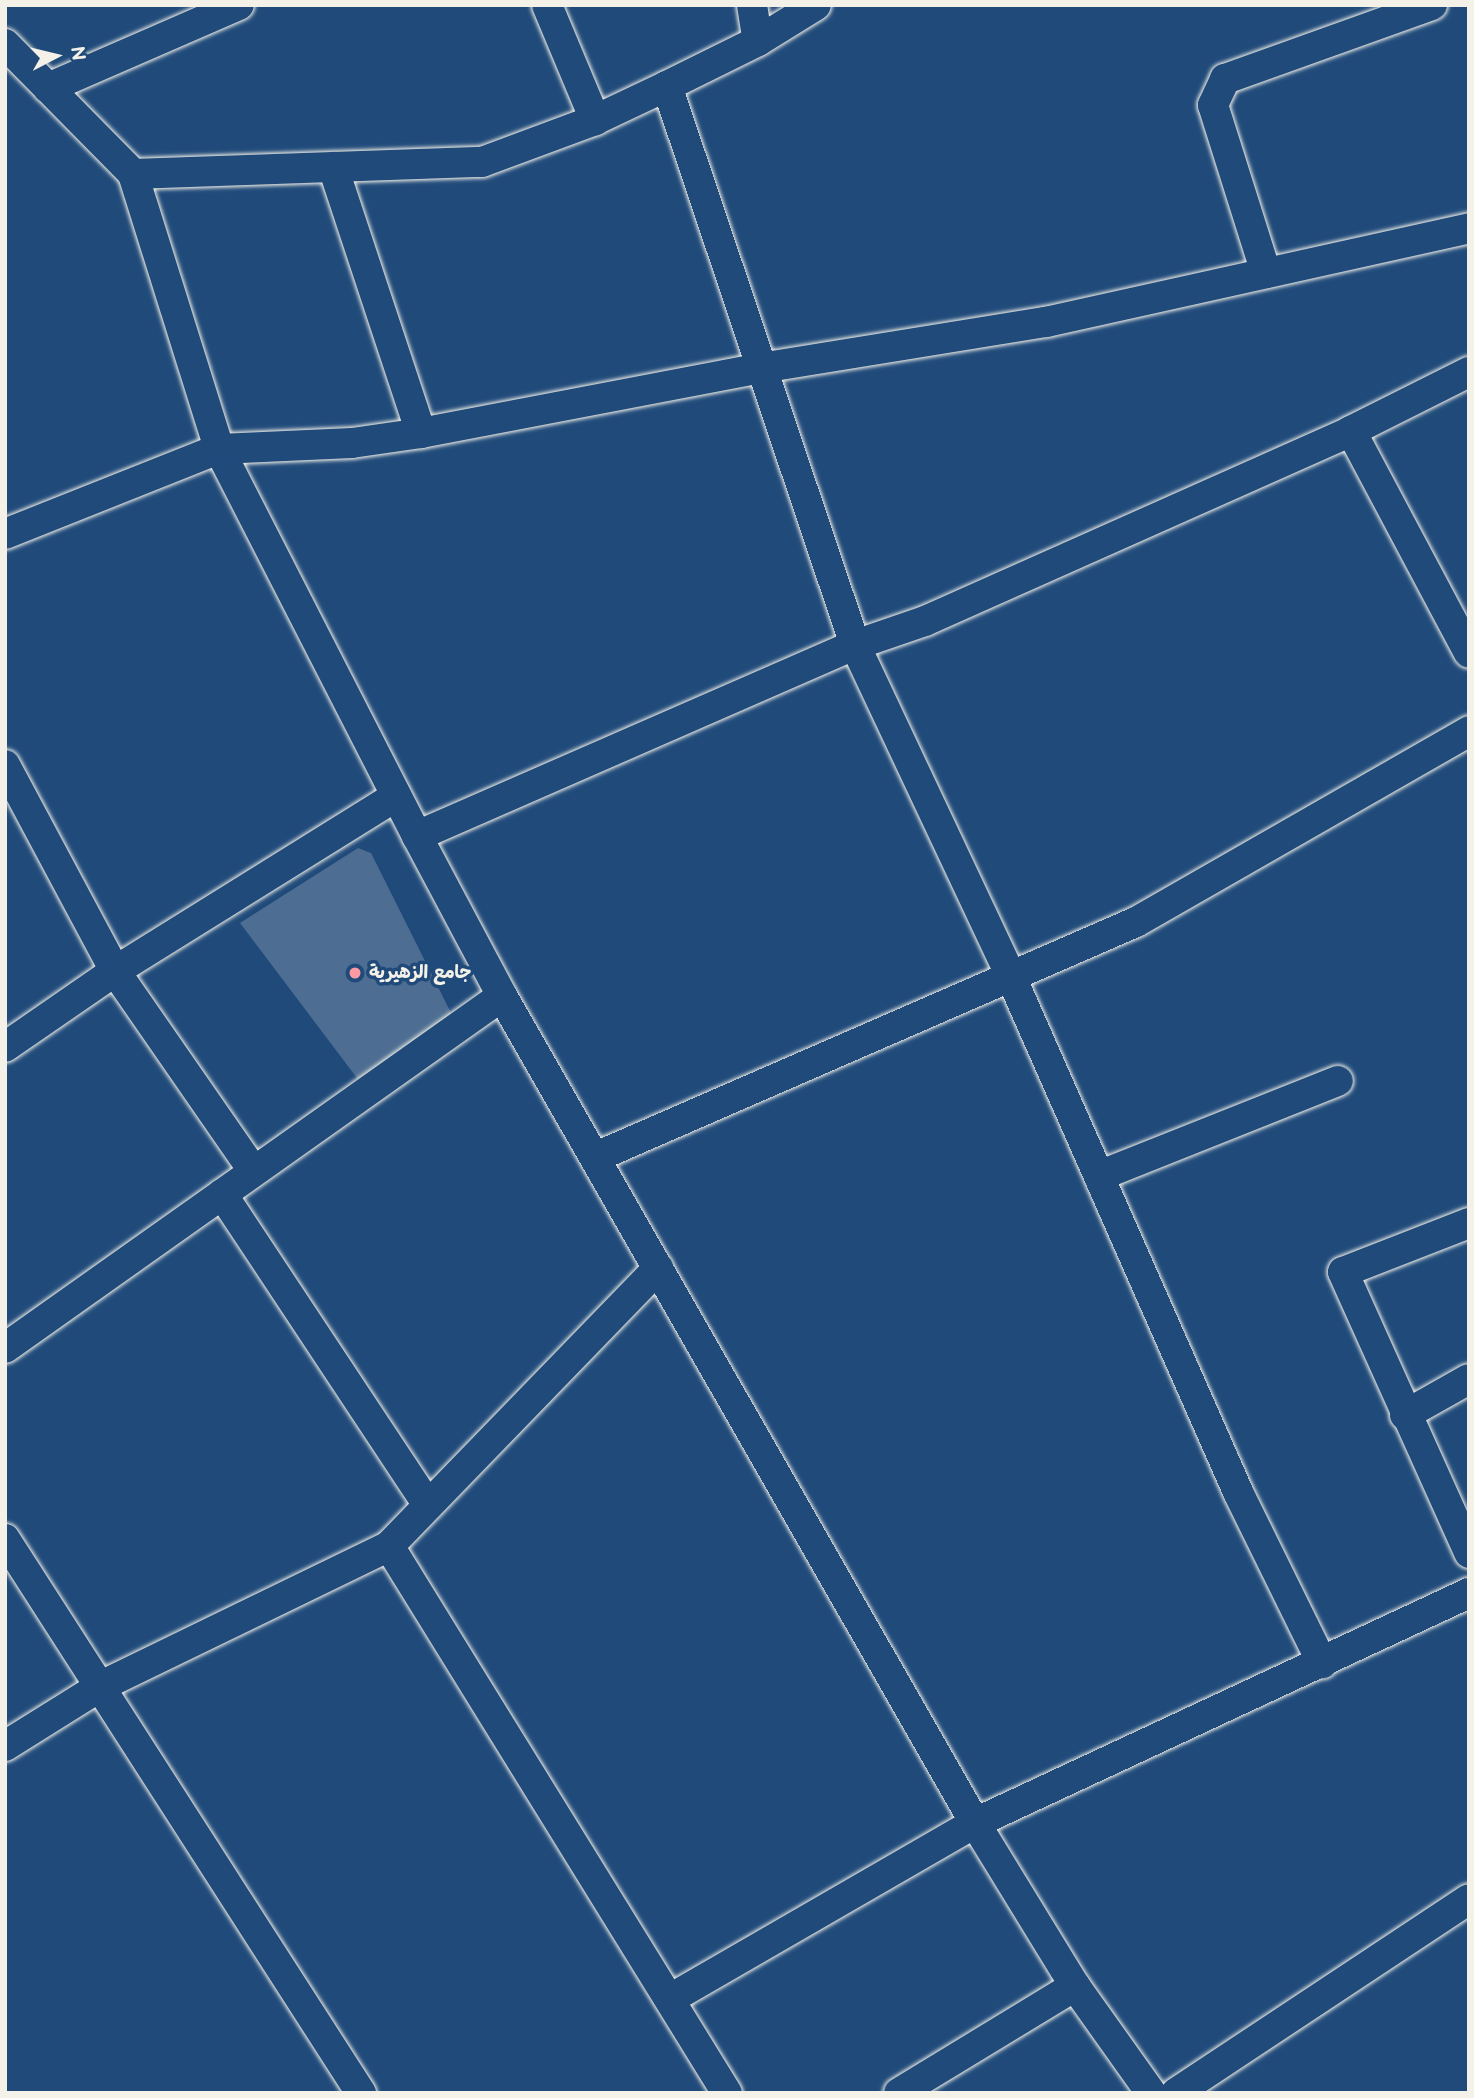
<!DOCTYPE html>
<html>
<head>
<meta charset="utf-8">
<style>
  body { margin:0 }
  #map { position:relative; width:1474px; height:2098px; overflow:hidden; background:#1f4a7a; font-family:"Balsamiq Sans","Playpen Sans Arabic",sans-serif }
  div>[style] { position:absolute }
  .building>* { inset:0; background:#4d6e92 }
  .roads { filter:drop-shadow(0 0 2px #f4f1e8) drop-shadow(0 0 2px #f4f1e8) }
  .minor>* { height:30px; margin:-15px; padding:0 15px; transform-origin:15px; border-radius:15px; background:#1f4a7a }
  .dots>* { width:19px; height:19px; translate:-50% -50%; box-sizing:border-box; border:4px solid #1f4a7a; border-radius:50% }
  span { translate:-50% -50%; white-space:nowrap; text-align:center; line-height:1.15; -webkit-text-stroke:7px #1f4a7a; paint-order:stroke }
  .poi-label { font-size:18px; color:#f4f1e8; font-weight:700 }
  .left { translate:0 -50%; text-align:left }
  .frame { position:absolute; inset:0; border:7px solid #f4f1e8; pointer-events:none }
  .north { position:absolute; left:21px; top:21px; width:70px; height:70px; -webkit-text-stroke:5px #1f4a7a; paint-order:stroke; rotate:83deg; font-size:19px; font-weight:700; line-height:28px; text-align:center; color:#f4f1e8 }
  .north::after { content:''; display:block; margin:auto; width:24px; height:32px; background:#f4f1e8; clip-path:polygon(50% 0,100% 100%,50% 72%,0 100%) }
</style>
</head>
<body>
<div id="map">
  <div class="building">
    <i style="clip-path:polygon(358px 848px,371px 853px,456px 1023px,363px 1086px,240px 923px)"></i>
  </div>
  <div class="roads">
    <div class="minor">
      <i style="left:547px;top:5px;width:125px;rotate:67.3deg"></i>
      <i style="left:752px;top:5px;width:36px;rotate:81deg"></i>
      <i style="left:5px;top:44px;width:182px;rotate:45.4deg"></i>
      <i style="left:133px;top:174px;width:288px;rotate:72.6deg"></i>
      <i style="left:219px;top:449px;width:435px;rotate:62.9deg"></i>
      <i style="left:417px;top:836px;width:181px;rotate:62deg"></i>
      <i style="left:502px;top:996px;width:953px;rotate:60.23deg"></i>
      <i style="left:975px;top:1823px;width:191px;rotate:58.5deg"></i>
      <i style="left:1075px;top:1986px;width:131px;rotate:54.6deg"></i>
      <i style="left:667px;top:86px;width:590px;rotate:71.41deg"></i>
      <i style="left:855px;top:645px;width:369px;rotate:64.8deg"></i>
      <i style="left:1012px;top:979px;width:561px;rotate:66.22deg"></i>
      <i style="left:1238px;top:1492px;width:191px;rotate:63.8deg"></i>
      <i style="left:48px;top:88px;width:208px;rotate:-23.5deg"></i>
      <i style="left:333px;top:167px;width:280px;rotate:71.7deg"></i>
      <i style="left:133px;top:174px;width:349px;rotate:-2deg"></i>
      <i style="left:482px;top:162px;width:121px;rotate:-20.4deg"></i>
      <i style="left:595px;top:120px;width:80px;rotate:-25.3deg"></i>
      <i style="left:667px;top:86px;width:102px;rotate:-26.3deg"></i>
      <i style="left:758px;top:41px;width:68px;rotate:-31.8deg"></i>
      <i style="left:1266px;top:273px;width:176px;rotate:-107.5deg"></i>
      <i style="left:1213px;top:105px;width:29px;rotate:-65deg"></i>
      <i style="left:1225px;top:79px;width:220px;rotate:-19.7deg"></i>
      <i style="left:1351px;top:431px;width:251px;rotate:62deg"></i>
      <i style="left:5px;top:534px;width:230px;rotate:-21.7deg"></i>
      <i style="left:219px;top:449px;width:133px;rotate:-2.6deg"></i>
      <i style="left:352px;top:443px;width:70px;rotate:-8.2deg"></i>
      <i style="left:421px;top:433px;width:346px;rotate:-10.8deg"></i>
      <i style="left:761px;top:368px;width:289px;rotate:-9.2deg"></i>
      <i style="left:1046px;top:322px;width:433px;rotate:-12.5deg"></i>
      <i style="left:5px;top:765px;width:234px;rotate:61.9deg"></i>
      <i style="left:115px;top:971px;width:241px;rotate:55.3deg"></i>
      <i style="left:417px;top:836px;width:478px;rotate:-23.6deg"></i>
      <i style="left:855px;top:645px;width:74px;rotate:-18.9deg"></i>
      <i style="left:925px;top:621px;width:466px;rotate:-24deg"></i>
      <i style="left:1351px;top:431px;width:132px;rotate:-26.6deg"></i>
      <i style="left:5px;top:1047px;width:134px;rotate:-34.6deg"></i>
      <i style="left:115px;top:971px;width:331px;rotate:-31.9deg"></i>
      <i style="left:596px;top:1157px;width:589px;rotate:-23.52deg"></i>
      <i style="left:1136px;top:922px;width:384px;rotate:-29.8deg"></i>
      <i style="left:1099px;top:1176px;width:257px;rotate:-21.7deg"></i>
      <i style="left:222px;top:1194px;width:373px;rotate:56.5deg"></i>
      <i style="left:1469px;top:1223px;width:135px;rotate:158.7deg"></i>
      <i style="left:1343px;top:1272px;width:308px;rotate:65.8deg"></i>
      <i style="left:5px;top:1348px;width:609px;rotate:-35.31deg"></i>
      <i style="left:1405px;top:1415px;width:73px;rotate:-29.4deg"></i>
      <i style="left:5px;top:1539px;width:659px;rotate:57.28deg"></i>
      <i style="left:389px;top:1546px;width:643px;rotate:58.29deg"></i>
      <i style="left:5px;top:1746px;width:113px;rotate:-32deg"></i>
      <i style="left:101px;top:1686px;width:320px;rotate:-25.9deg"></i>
      <i style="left:389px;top:1546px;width:387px;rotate:-45.9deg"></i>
      <i style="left:670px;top:1999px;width:352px;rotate:-30deg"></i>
      <i style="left:975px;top:1823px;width:545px;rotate:-24.97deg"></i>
      <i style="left:899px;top:2093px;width:206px;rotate:-31.3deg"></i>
      <i style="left:1176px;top:2093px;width:351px;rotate:-33.5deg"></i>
    </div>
  </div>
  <div class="dots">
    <i style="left:355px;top:973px;background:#ff9aa2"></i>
  </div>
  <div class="poi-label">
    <span class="left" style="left:369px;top:973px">جامع الزهيرية</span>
  </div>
  <div class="frame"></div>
  <div class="north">N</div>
</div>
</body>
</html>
